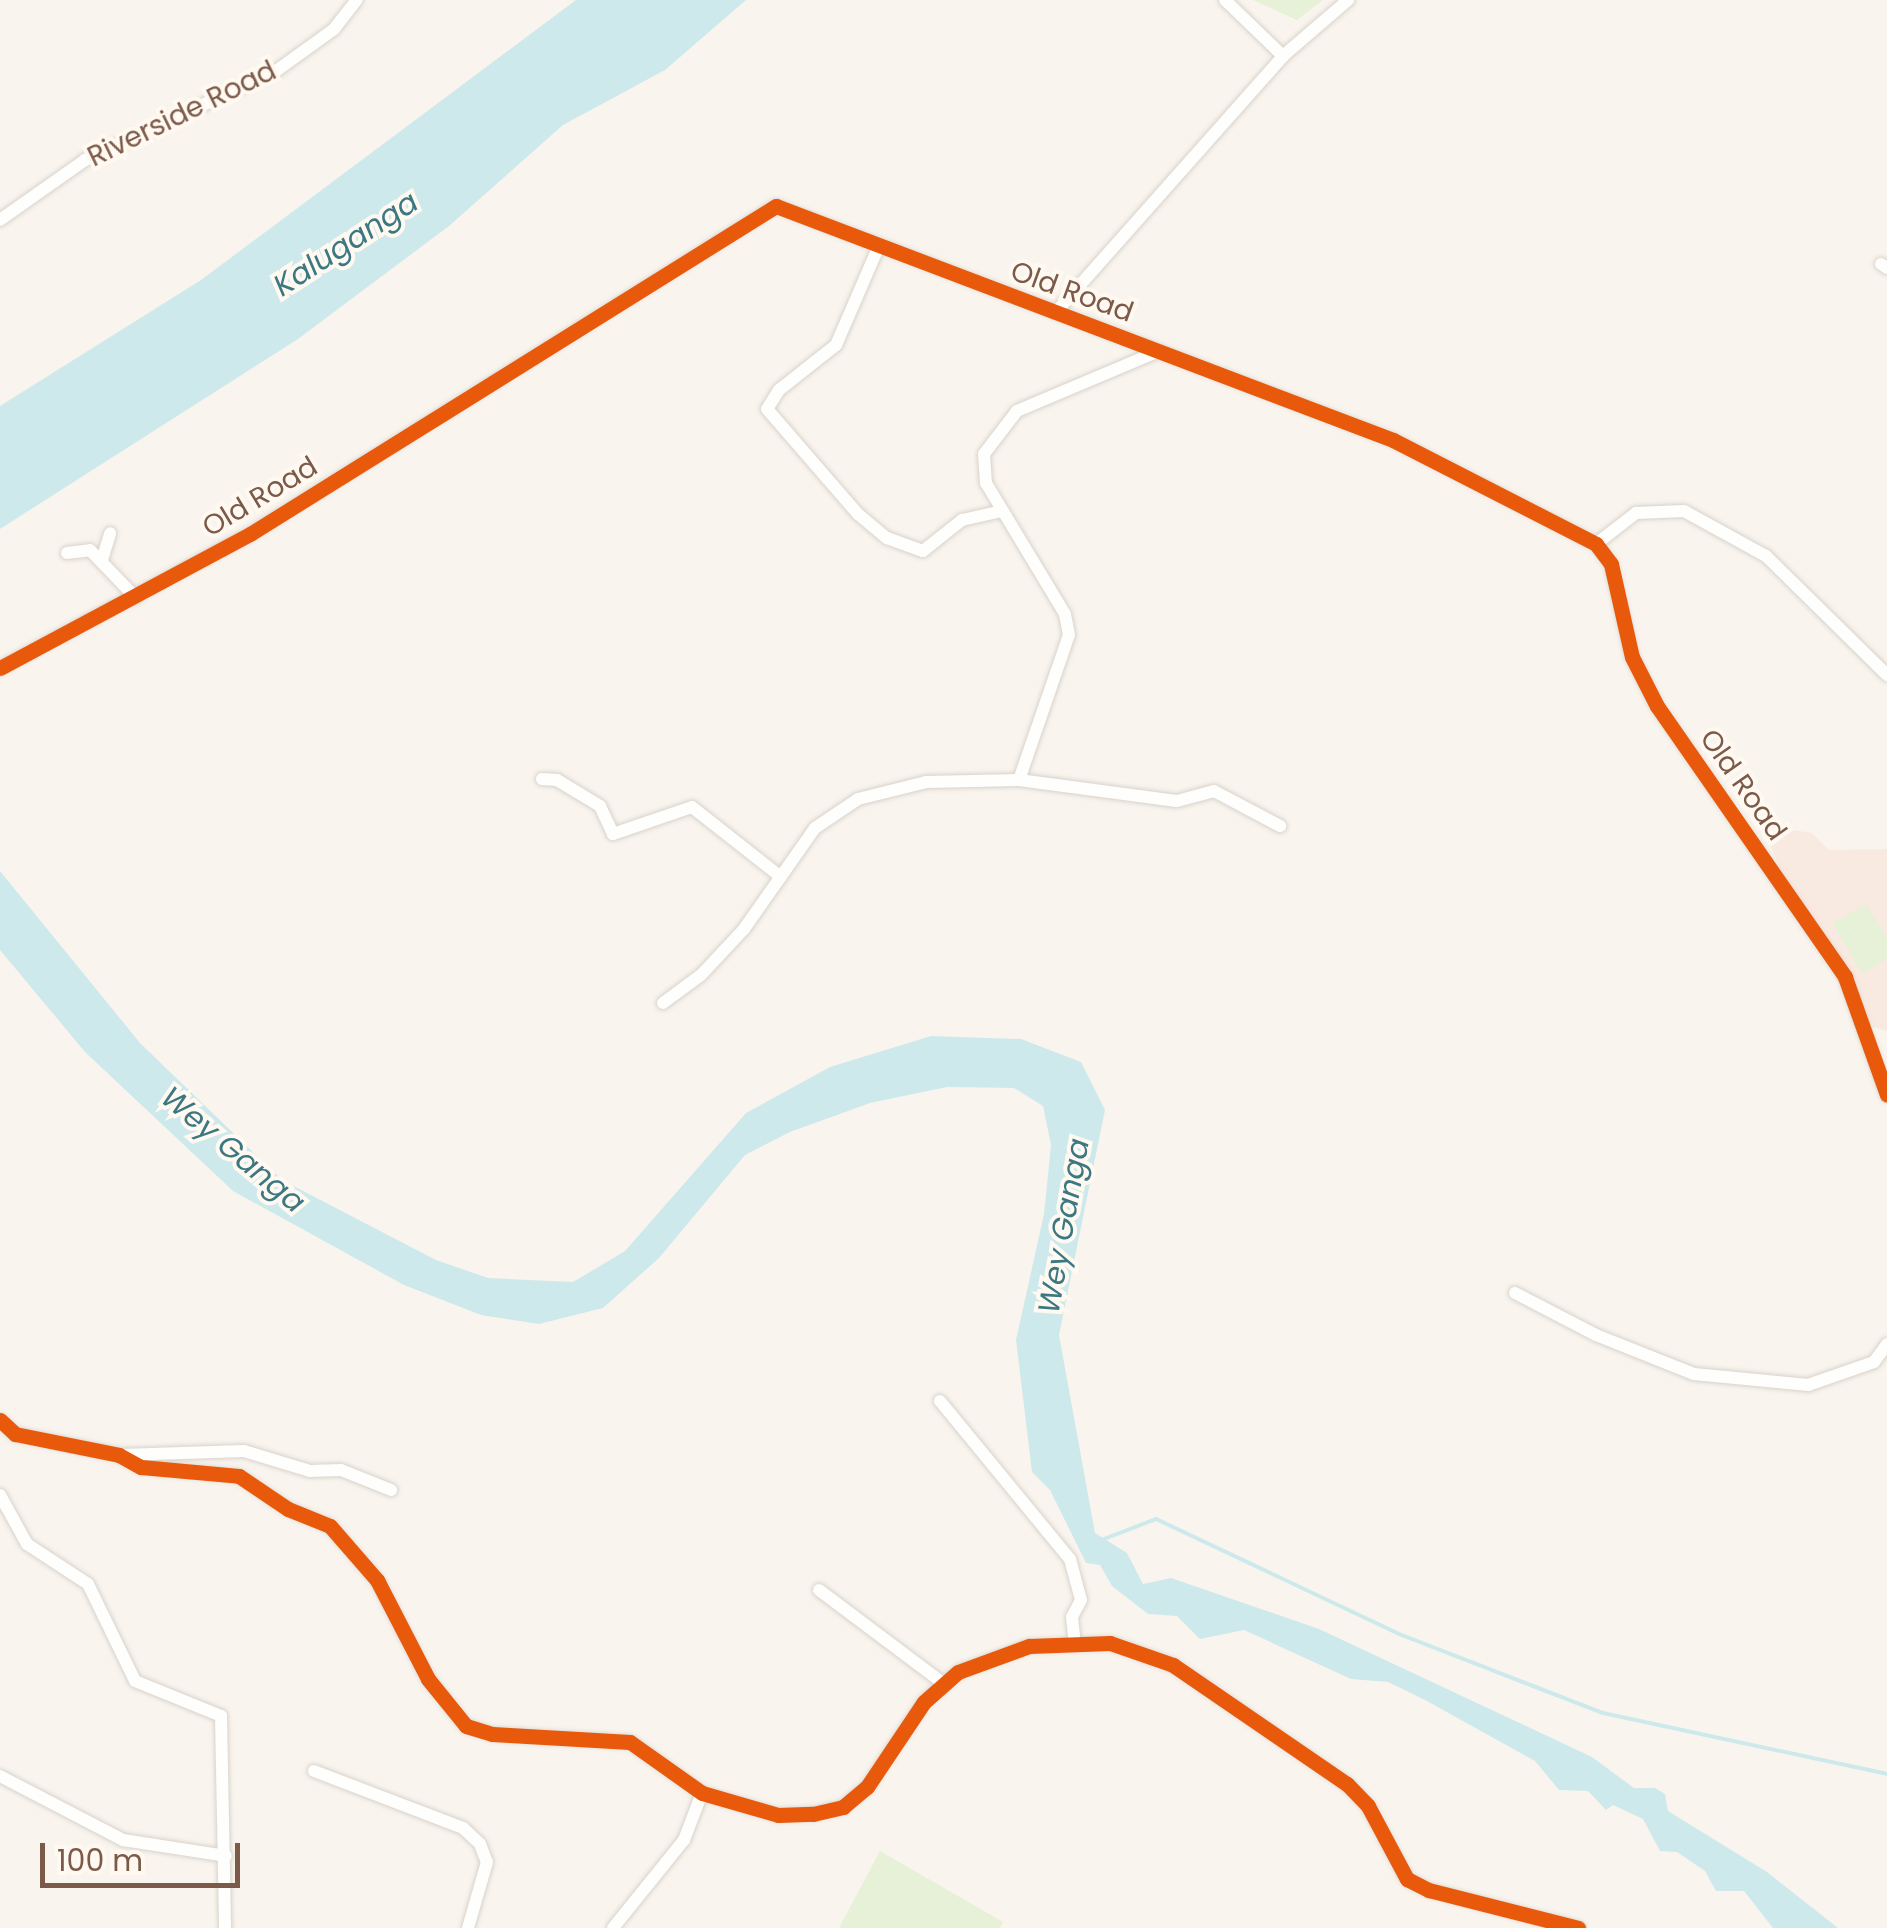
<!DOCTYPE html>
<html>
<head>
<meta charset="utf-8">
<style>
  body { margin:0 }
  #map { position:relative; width:1887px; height:1928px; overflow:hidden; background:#f9f5ee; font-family:Poppins,sans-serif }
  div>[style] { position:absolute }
  .commercial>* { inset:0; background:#f9eae1 }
  .green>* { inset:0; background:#e6f1d7 }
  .water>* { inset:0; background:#cee9eb }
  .stream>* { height:4px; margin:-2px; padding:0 2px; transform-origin:2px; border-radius:2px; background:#cee9eb }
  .roads { filter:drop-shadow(0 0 2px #d9d2cc) drop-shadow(0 0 2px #d9d2cc) }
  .minor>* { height:12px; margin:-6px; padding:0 6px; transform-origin:6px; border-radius:6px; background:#fefefc }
  .cycleway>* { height:15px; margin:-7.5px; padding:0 7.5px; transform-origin:7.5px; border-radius:7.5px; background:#e8590c }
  span { translate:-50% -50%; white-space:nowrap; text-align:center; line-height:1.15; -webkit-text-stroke:8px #fff9f1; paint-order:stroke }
  .street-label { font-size:28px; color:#7c5a49 }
  .water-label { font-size:30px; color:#3b7882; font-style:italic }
  .scale { position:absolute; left:40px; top:1843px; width:200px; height:45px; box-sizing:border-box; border:5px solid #7c5a49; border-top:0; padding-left:12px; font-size:30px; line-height:35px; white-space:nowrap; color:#7c5a49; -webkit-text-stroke:8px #fff9f1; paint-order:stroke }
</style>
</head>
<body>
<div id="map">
  <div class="commercial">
    <i style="clip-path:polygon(1793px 830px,1812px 833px,1829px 850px,1887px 849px,1887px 1031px,1860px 1023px,1787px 886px,1771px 847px)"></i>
  </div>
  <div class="green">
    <i style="clip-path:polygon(1253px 0,1323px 0,1297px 20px)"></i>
    <i style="clip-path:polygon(1867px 904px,1887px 938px,1887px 959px,1862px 974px,1832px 923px)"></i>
    <i style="clip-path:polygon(880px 1851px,1003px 1922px,1000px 1928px,839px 1928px)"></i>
  </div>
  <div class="water">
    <i style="clip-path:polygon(576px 0,746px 0,665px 70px,563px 125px,449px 226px,298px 339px,0 529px,0 406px,201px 280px)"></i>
    <i style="clip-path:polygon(0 871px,140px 1043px,282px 1180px,436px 1260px,488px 1278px,573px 1282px,625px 1251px,746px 1113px,830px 1067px,931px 1036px,1021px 1039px,1081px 1062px,1105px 1110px,1059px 1335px,1095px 1533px,1127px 1553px,1143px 1584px,1171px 1578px,1319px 1629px,1592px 1757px,1634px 1788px,1655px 1788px,1665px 1794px,1668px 1811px,1767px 1872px,1838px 1928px,1773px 1928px,1744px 1891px,1716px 1891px,1705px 1871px,1677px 1852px,1660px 1851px,1643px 1819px,1613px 1805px,1606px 1810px,1588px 1791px,1559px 1790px,1535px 1761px,1425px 1700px,1388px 1682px,1351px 1679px,1244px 1630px,1200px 1639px,1177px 1616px,1148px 1614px,1112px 1586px,1100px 1565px,1086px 1563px,1050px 1490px,1032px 1472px,1016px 1340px,1044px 1214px,1051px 1145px,1043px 1106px,1014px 1088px,947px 1087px,870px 1103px,790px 1132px,745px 1155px,659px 1258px,603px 1308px,539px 1324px,481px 1315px,404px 1285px,233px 1191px,85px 1052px,0 950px)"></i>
  </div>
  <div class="stream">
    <i style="left:1104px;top:1539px;width:56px;rotate:-21deg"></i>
    <i style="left:1156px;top:1519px;width:269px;rotate:25.3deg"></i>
    <i style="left:1399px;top:1634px;width:219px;rotate:21.2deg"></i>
    <i style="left:1603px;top:1713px;width:290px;rotate:12.1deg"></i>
  </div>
  <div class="roads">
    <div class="minor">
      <i style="left:1225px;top:0;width:81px;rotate:44deg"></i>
      <i style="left:0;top:220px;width:104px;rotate:-35.2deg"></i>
      <i style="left:85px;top:160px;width:211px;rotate:-25deg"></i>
      <i style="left:276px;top:71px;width:72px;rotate:-35.9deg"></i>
      <i style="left:334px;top:29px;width:37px;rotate:-52deg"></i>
      <i style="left:878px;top:248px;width:106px;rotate:113.4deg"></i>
      <i style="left:836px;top:345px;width:73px;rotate:141.7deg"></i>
      <i style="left:779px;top:390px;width:22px;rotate:122deg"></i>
      <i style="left:767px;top:409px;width:139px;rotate:49.1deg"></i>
      <i style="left:858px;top:514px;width:38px;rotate:40deg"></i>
      <i style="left:887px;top:538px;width:38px;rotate:20deg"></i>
      <i style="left:923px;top:551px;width:50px;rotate:-38.5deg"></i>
      <i style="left:962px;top:520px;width:41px;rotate:-12.7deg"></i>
      <i style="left:1881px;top:264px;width:7px;rotate:34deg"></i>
      <i style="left:1056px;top:312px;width:342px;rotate:-48.4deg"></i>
      <i style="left:1283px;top:56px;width:86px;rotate:-40.7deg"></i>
      <i style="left:1596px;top:544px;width:51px;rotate:-37.8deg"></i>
      <i style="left:1636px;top:513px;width:48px;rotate:-2.4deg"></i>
      <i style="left:1684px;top:511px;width:94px;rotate:28.8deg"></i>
      <i style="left:1766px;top:556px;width:170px;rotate:44.5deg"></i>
      <i style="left:67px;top:553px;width:23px;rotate:-7deg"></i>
      <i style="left:90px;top:550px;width:66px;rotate:46.2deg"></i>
      <i style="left:102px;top:560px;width:28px;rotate:-73deg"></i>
      <i style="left:0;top:668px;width:284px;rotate:-28.2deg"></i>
      <i style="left:250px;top:534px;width:620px;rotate:-31.95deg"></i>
      <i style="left:776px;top:206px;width:660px;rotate:20.77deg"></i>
      <i style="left:1393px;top:440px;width:228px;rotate:27.1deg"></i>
      <i style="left:1596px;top:544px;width:25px;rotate:53deg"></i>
      <i style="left:1611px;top:564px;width:95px;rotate:77.3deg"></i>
      <i style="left:1632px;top:657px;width:55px;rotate:63deg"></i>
      <i style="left:1657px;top:706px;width:330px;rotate:55.2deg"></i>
      <i style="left:1845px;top:977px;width:125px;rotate:70.4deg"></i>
      <i style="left:542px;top:779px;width:15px;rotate:4deg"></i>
      <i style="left:557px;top:780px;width:50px;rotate:31.2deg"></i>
      <i style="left:600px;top:806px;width:31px;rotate:65deg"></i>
      <i style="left:613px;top:834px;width:83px;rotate:-18.9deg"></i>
      <i style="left:692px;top:807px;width:113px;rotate:38.2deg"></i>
      <i style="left:1019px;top:780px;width:159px;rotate:7.6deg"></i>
      <i style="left:1177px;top:801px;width:38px;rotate:-15deg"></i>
      <i style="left:1214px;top:791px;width:75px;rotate:27.9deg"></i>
      <i style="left:663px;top:1003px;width:47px;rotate:-36.4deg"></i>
      <i style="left:701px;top:975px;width:63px;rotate:-46.9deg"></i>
      <i style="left:744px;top:929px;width:123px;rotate:-54.9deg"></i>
      <i style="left:815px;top:828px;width:52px;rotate:-34deg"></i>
      <i style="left:858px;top:799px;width:70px;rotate:-14deg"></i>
      <i style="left:926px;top:782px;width:93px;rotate:-1.2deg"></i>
      <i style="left:1019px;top:780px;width:153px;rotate:-71deg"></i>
      <i style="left:1069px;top:635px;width:21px;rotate:-101deg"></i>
      <i style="left:1065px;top:614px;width:153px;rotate:-121.1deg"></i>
      <i style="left:986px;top:483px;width:29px;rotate:-94deg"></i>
      <i style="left:984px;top:454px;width:54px;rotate:-52.5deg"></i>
      <i style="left:1017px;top:411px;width:154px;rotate:-22.9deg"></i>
      <i style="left:1515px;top:1293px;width:91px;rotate:27.4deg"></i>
      <i style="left:1596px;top:1335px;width:105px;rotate:21.7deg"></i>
      <i style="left:1694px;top:1374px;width:115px;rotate:5.5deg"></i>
      <i style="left:1808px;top:1385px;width:70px;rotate:-19.2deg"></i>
      <i style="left:1874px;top:1362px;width:22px;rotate:-54deg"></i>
      <i style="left:940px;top:1401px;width:205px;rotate:50.6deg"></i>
      <i style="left:1070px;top:1559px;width:42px;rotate:75deg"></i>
      <i style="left:1081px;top:1600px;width:19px;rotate:118deg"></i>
      <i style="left:1072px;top:1617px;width:27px;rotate:84deg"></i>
      <i style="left:0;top:1420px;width:21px;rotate:43deg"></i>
      <i style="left:15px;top:1434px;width:106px;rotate:11.4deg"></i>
      <i style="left:119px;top:1455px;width:25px;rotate:29deg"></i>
      <i style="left:141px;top:1467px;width:98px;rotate:5.2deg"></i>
      <i style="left:239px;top:1476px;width:59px;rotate:34deg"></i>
      <i style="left:288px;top:1509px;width:45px;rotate:22deg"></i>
      <i style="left:330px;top:1526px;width:72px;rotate:49deg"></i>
      <i style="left:377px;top:1580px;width:111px;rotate:62.7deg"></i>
      <i style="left:428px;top:1679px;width:60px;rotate:51deg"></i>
      <i style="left:466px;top:1726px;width:27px;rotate:17deg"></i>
      <i style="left:492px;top:1734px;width:138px;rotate:3.3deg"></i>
      <i style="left:630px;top:1742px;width:88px;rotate:35.3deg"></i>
      <i style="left:702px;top:1793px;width:79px;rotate:16.1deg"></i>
      <i style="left:778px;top:1815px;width:35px;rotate:-2deg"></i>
      <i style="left:813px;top:1814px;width:31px;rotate:-13deg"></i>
      <i style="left:843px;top:1807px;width:31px;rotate:-40deg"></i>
      <i style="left:867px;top:1787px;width:102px;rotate:-56.2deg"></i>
      <i style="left:924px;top:1702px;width:45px;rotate:-41.4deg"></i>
      <i style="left:958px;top:1672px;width:76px;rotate:-20.1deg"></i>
      <i style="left:1029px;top:1646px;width:81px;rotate:-2.1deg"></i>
      <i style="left:1110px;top:1643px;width:67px;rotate:19.2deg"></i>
      <i style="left:1173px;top:1665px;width:211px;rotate:34.4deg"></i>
      <i style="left:1347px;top:1784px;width:30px;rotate:46deg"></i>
      <i style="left:1368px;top:1806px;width:83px;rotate:61.9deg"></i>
      <i style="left:1407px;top:1879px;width:25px;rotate:27deg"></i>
      <i style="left:1429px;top:1890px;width:154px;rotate:14.3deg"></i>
      <i style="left:121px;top:1455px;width:123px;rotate:-1.9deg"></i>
      <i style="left:244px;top:1451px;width:69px;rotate:16.9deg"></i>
      <i style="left:310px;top:1471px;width:31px;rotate:-2deg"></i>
      <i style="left:341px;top:1470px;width:54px;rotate:21.8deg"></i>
      <i style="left:0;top:1495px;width:56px;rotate:61.1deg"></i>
      <i style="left:27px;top:1544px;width:73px;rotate:33.3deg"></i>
      <i style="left:88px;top:1584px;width:108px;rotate:64.1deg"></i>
      <i style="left:135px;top:1681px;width:93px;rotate:22.1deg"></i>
      <i style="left:221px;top:1716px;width:212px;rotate:88.9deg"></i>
      <i style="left:819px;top:1590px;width:156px;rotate:36.9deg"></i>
      <i style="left:314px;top:1771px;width:160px;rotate:20.9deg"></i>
      <i style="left:463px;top:1828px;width:23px;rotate:43deg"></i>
      <i style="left:480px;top:1844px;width:19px;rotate:69deg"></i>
      <i style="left:487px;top:1862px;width:69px;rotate:106.1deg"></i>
      <i style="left:0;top:1776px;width:139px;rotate:27.5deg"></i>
      <i style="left:123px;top:1840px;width:104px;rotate:8.8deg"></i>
      <i style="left:613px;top:1928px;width:113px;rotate:-51.1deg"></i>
      <i style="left:684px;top:1840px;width:50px;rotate:-69deg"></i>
    </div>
  </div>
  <div class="cycleway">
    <i style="left:0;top:668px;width:284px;rotate:-28.2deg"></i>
    <i style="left:250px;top:534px;width:620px;rotate:-31.95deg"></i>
    <i style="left:776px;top:206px;width:660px;rotate:20.77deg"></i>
    <i style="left:1393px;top:440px;width:228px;rotate:27.1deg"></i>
    <i style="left:1596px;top:544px;width:25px;rotate:53deg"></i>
    <i style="left:1611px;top:564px;width:95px;rotate:77.3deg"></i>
    <i style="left:1632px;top:657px;width:55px;rotate:63deg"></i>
    <i style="left:1657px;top:706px;width:330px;rotate:55.2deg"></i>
    <i style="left:1845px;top:977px;width:125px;rotate:70.4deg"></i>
    <i style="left:0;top:1420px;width:21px;rotate:43deg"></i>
    <i style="left:15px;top:1434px;width:106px;rotate:11.4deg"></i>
    <i style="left:119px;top:1455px;width:25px;rotate:29deg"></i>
    <i style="left:141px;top:1467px;width:98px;rotate:5.2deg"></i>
    <i style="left:239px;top:1476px;width:59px;rotate:34deg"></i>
    <i style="left:288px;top:1509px;width:45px;rotate:22deg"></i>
    <i style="left:330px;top:1526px;width:72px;rotate:49deg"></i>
    <i style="left:377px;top:1580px;width:111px;rotate:62.7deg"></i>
    <i style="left:428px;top:1679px;width:60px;rotate:51deg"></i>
    <i style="left:466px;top:1726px;width:27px;rotate:17deg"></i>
    <i style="left:492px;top:1734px;width:138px;rotate:3.3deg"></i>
    <i style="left:630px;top:1742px;width:88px;rotate:35.3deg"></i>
    <i style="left:702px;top:1793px;width:79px;rotate:16.1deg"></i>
    <i style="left:778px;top:1815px;width:35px;rotate:-2deg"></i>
    <i style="left:813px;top:1814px;width:31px;rotate:-13deg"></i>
    <i style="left:843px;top:1807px;width:31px;rotate:-40deg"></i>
    <i style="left:867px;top:1787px;width:102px;rotate:-56.2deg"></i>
    <i style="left:924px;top:1702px;width:45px;rotate:-41.4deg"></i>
    <i style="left:958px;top:1672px;width:76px;rotate:-20.1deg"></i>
    <i style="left:1029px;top:1646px;width:81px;rotate:-2.1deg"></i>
    <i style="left:1110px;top:1643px;width:67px;rotate:19.2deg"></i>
    <i style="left:1173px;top:1665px;width:211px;rotate:34.4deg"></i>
    <i style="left:1347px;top:1784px;width:30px;rotate:46deg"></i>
    <i style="left:1368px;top:1806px;width:83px;rotate:61.9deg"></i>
    <i style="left:1407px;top:1879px;width:25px;rotate:27deg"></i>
    <i style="left:1429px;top:1890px;width:154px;rotate:14.3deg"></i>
  </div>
  <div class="street-label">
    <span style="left:182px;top:114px;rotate:-26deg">Riverside Road</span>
    <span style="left:1072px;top:292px;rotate:20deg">Old Road</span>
    <span style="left:260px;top:497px;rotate:-31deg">Old Road</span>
    <span style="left:1743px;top:785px;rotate:55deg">Old Road</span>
  </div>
  <div class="water-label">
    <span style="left:346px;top:244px;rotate:-33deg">Kaluganga</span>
    <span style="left:233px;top:1150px;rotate:40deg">Wey Ganga</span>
    <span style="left:1064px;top:1226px;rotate:-80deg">Wey Ganga</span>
  </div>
  <div class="scale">100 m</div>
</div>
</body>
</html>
